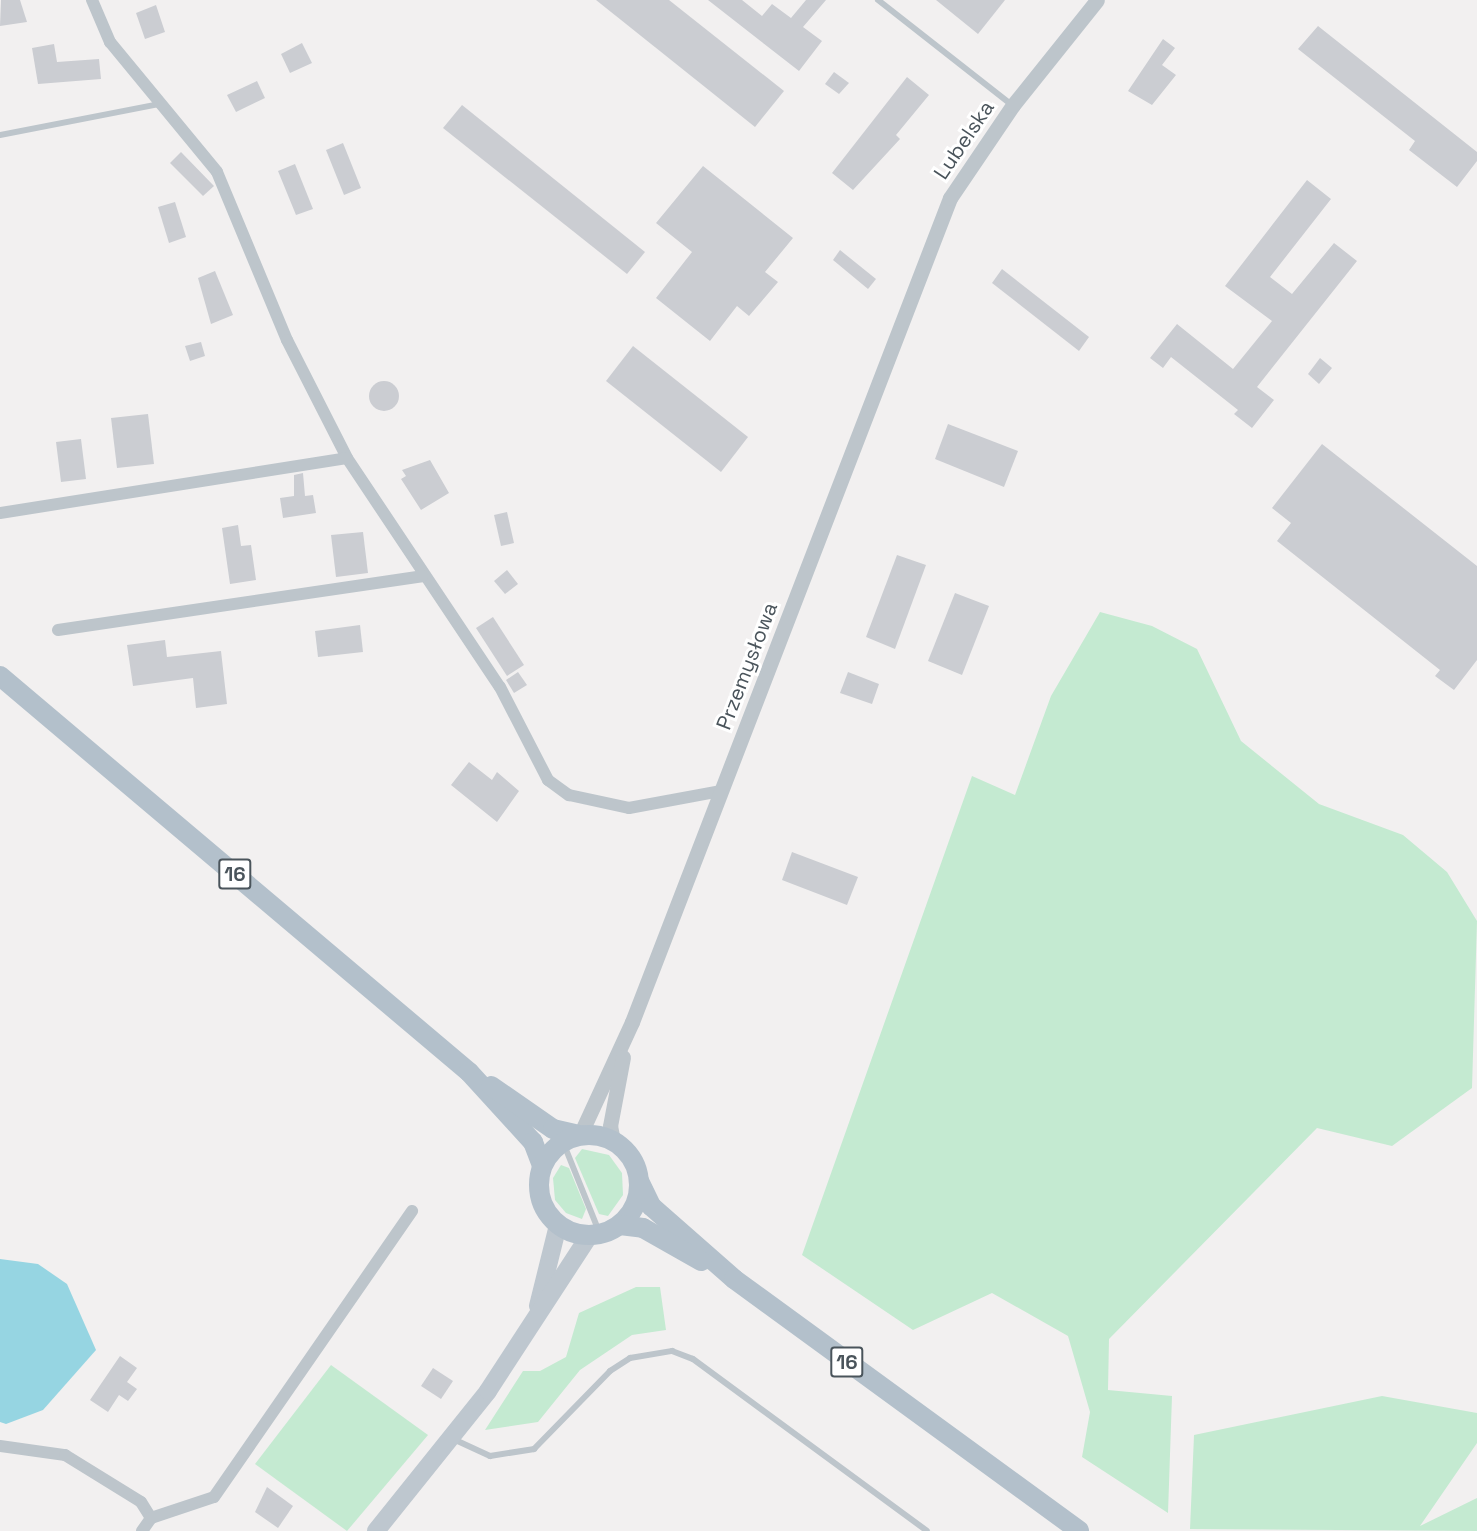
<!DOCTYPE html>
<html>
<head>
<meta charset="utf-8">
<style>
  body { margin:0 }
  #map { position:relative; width:1477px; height:1531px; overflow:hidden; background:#f2f0f0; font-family:"Space Grotesk",sans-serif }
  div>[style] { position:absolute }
  .green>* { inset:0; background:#c4ead1 }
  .water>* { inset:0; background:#96d5e2 }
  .building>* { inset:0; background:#cbcdd2 }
  .round { border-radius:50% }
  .service>* { height:6px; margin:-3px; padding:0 3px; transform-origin:3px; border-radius:3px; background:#bdc5cb }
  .minor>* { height:12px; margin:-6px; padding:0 6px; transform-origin:6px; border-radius:6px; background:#bdc5cb }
  .tertiary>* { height:15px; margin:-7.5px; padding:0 7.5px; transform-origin:7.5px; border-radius:7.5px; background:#bdc5cb }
  .secondary>* { height:18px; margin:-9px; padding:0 9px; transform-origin:9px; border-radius:9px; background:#bec7cf }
  .primary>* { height:20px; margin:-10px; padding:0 10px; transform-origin:10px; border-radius:10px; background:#b3c0cb }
  .primary>.ring { margin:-10px; padding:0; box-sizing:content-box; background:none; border:20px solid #b3c0cb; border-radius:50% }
  span { translate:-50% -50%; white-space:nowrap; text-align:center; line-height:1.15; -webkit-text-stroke:6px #fff; paint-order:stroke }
  .shield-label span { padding:2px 4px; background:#fff; border:2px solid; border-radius:4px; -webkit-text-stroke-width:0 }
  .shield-label { font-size:20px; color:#4a545b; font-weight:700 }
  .street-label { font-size:21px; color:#4a545b }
</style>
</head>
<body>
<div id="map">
  <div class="green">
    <i style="clip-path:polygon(1100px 612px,1152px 626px,1197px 649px,1241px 741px,1319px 804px,1403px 835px,1447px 872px,1477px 921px,1472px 1088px,1392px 1146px,1317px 1128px,1109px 1339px,1108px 1390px,1172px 1396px,1168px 1513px,1082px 1457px,1090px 1412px,1068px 1336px,992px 1293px,913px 1330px,802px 1255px,972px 776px,1015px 795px,1051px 696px)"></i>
    <i style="clip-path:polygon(582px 1149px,609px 1155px,622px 1173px,623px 1195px,608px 1216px,599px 1214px,575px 1158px)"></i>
    <i style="clip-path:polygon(561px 1165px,569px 1168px,586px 1209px,582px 1219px,566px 1213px,555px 1200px,553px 1178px)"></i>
    <i style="clip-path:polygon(636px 1287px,660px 1287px,666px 1330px,632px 1335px,580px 1370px,538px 1422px,485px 1430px,523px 1371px,540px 1371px,566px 1357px,579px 1313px)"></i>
    <i style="clip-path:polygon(331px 1365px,428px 1435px,347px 1531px,255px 1464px)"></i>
    <i style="clip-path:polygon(1382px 1396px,1477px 1413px,1477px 1443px,1420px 1526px,1477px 1498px,1477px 1531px,1190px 1529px,1194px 1435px)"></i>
  </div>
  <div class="water">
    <i style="clip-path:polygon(0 1259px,38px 1264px,67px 1284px,96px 1350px,43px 1410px,6px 1424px,0 1422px)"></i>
  </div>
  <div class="building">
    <i style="clip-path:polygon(1px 0,20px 0,27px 22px,0 26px)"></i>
    <i style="clip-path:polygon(596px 0,669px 0,784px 91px,755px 127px)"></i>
    <i style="clip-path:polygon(708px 0,742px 0,762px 16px,772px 4px,791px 18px,806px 0,826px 0,803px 27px,822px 41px,799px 71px)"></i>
    <i style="clip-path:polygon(936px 0,1005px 0,978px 34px)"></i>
    <i style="clip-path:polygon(156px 5px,165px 32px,145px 39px,136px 13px)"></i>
    <i style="clip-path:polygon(1318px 26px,1477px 152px,1477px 161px,1457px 187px,1409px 150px,1415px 141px,1298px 49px)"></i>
    <i style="clip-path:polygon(1163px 39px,1175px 48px,1162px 65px,1176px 75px,1152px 105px,1128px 91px)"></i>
    <i style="clip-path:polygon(302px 43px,312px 63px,290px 73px,281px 54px)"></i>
    <i style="clip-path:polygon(54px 44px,57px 62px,99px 59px,101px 79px,38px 84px,32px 48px)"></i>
    <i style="clip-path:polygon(834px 72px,849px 83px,839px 94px,825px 84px)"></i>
    <i style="clip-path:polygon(907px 77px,929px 95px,896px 135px,900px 139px,853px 190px,832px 173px)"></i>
    <i style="clip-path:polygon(257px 81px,265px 98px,236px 112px,227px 95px)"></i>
    <i style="clip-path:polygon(462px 105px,645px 252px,627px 274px,443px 128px)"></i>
    <i style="clip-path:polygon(343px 143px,361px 188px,344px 195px,326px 150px)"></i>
    <i style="clip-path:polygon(181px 152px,214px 186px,203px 196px,170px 163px)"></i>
    <i style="clip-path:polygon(295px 164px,313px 209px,296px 215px,278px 171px)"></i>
    <i style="clip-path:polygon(703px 166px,793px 238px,765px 272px,778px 282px,749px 316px,737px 306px,710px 341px,656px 298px,692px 252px,656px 223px)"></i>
    <i style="clip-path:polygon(1307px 180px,1331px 199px,1270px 277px,1292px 294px,1334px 243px,1357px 261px,1257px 387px,1274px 400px,1252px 428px,1234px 414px,1238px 410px,1171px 357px,1163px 368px,1150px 358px,1177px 324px,1233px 369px,1272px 321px,1225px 286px)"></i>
    <i style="clip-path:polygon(175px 202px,186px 237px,169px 243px,158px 207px)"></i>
    <i style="clip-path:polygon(840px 250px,876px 279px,868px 289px,833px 260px)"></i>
    <i style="clip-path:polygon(1002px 269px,1089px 337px,1079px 351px,992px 283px)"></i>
    <i style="clip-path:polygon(215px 271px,233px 315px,211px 324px,198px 278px)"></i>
    <i style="clip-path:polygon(201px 342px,205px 356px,190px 361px,185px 346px)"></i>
    <i style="clip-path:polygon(633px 346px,748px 437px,721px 472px,606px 381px)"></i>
    <i style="clip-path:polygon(1320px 358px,1332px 368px,1319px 384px,1308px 374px)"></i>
    <i class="round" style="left:369px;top:381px;width:30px;height:30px"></i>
    <i style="clip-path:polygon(148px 414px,154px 464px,117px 468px,111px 418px)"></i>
    <i style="clip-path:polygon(948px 424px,1018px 451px,1004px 487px,935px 459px)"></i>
    <i style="clip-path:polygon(81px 439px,86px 479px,61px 482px,56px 442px)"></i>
    <i style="clip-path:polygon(1322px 444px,1477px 566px,1477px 660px,1454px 690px,1435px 676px,1440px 670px,1277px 541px,1291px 523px,1272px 508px)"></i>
    <i style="clip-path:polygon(430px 460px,449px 493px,421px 510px,401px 479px,406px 476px,402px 470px)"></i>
    <i style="clip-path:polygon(303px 473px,305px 496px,313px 495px,316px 513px,283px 518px,280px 498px,294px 496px,294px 475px)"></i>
    <i style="clip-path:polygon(507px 512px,514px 543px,501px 546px,494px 515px)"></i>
    <i style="clip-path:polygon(238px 525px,241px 546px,251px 545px,256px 580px,230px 584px,222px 528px)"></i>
    <i style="clip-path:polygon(363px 532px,368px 573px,336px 577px,331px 535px)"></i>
    <i style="clip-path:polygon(897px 555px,926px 565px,895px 649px,866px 637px)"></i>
    <i style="clip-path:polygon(507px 570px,518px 584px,505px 594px,494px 581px)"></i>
    <i style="clip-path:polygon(955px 593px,989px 606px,962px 675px,928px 661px)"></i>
    <i style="clip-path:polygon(493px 617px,524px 665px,507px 676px,476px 628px)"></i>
    <i style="clip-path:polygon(360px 625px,363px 652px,318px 657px,315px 631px)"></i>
    <i style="clip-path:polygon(165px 640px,167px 657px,221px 651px,227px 704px,196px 708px,193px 678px,133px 686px,127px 645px)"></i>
    <i style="clip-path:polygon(518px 672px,527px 685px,514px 693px,506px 680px)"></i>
    <i style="clip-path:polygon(848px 672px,879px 684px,872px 704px,840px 693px)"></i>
    <i style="clip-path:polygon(469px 762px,492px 780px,497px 772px,519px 791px,497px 822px,451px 785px)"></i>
    <i style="clip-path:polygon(792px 852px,858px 877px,847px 905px,782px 880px)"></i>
    <i style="clip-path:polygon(120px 1356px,137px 1368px,127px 1382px,137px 1389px,128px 1401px,119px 1395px,108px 1412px,90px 1400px)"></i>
    <i style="clip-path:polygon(433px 1368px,453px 1381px,441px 1399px,421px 1386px)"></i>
    <i style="clip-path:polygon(267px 1487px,293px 1506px,278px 1528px,255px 1512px)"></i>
  </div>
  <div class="service">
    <i style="left:878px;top:0;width:170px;rotate:38.1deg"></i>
    <i style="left:0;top:135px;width:163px;rotate:-11deg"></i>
    <i style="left:563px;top:1142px;width:99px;rotate:68.1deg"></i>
    <i style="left:451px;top:1438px;width:43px;rotate:24.8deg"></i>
    <i style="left:490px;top:1456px;width:45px;rotate:-9deg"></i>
    <i style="left:534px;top:1449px;width:109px;rotate:-45.7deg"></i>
    <i style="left:610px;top:1371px;width:24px;rotate:-33deg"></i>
    <i style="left:630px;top:1358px;width:43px;rotate:-9.5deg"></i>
    <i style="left:672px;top:1351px;width:22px;rotate:21deg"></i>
    <i style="left:693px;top:1359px;width:290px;rotate:36.3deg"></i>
  </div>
  <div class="minor">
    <i style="left:92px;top:0;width:46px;rotate:66.8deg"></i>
    <i style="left:110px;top:42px;width:168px;rotate:50.5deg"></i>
    <i style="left:217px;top:172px;width:182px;rotate:67.4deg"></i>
    <i style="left:287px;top:340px;width:132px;rotate:63deg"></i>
    <i style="left:347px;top:458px;width:275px;rotate:56.3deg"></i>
    <i style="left:500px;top:687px;width:105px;rotate:62.7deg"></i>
    <i style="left:548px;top:780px;width:26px;rotate:36deg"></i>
    <i style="left:569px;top:795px;width:61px;rotate:12.2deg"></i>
    <i style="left:629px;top:808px;width:94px;rotate:-10.5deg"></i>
    <i style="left:0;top:513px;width:351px;rotate:-9deg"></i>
    <i style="left:58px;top:630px;width:368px;rotate:-8.4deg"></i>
    <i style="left:0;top:1446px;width:66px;rotate:7.9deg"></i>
    <i style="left:65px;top:1455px;width:89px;rotate:31.7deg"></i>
    <i style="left:141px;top:1502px;width:19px;rotate:58deg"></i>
    <i style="left:142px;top:1531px;width:16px;rotate:-55deg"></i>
    <i style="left:151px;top:1518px;width:66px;rotate:-18.4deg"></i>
    <i style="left:214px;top:1497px;width:348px;rotate:-55.3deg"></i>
  </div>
  <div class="tertiary">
    <i style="left:580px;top:1135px;width:124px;rotate:-65.3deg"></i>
    <i style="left:632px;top:1022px;width:883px;rotate:-68.9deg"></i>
    <i style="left:950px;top:198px;width:112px;rotate:-55.9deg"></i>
    <i style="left:1013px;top:105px;width:134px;rotate:-51.3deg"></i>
    <i style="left:613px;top:1141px;width:15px;rotate:-101deg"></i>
    <i style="left:610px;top:1126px;width:70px;rotate:-79.3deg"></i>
  </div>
  <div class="secondary">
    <i style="left:538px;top:1306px;width:83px;rotate:-76.1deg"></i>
    <i style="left:376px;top:1531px;width:179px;rotate:-51.3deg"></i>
    <i style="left:488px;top:1391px;width:185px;rotate:-56.9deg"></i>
  </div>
  <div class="primary">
    <i style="left:0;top:676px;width:614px;rotate:40.18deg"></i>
    <i style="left:469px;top:1072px;width:95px;rotate:47.6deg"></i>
    <i style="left:533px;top:1142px;width:25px;rotate:69deg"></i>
    <i style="left:491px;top:1086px;width:75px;rotate:34.7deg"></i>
    <i style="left:553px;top:1129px;width:28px;rotate:13deg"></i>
    <i class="ring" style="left:539px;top:1135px;width:80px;height:80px"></i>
    <i style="left:639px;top:1181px;width:28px;rotate:64deg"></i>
    <i style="left:651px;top:1206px;width:111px;rotate:41.3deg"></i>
    <i style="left:734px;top:1279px;width:427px;rotate:36.1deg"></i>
    <i style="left:620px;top:1225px;width:23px;rotate:7deg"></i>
    <i style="left:643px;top:1228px;width:67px;rotate:29.6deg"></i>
  </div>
  <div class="shield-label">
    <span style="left:235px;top:874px">16</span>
    <span style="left:847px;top:1362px">16</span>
  </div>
  <div class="street-label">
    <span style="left:964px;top:140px;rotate:-56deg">Lubelska</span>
    <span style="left:747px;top:666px;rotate:-69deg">Przemysłowa</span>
  </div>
</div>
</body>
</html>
